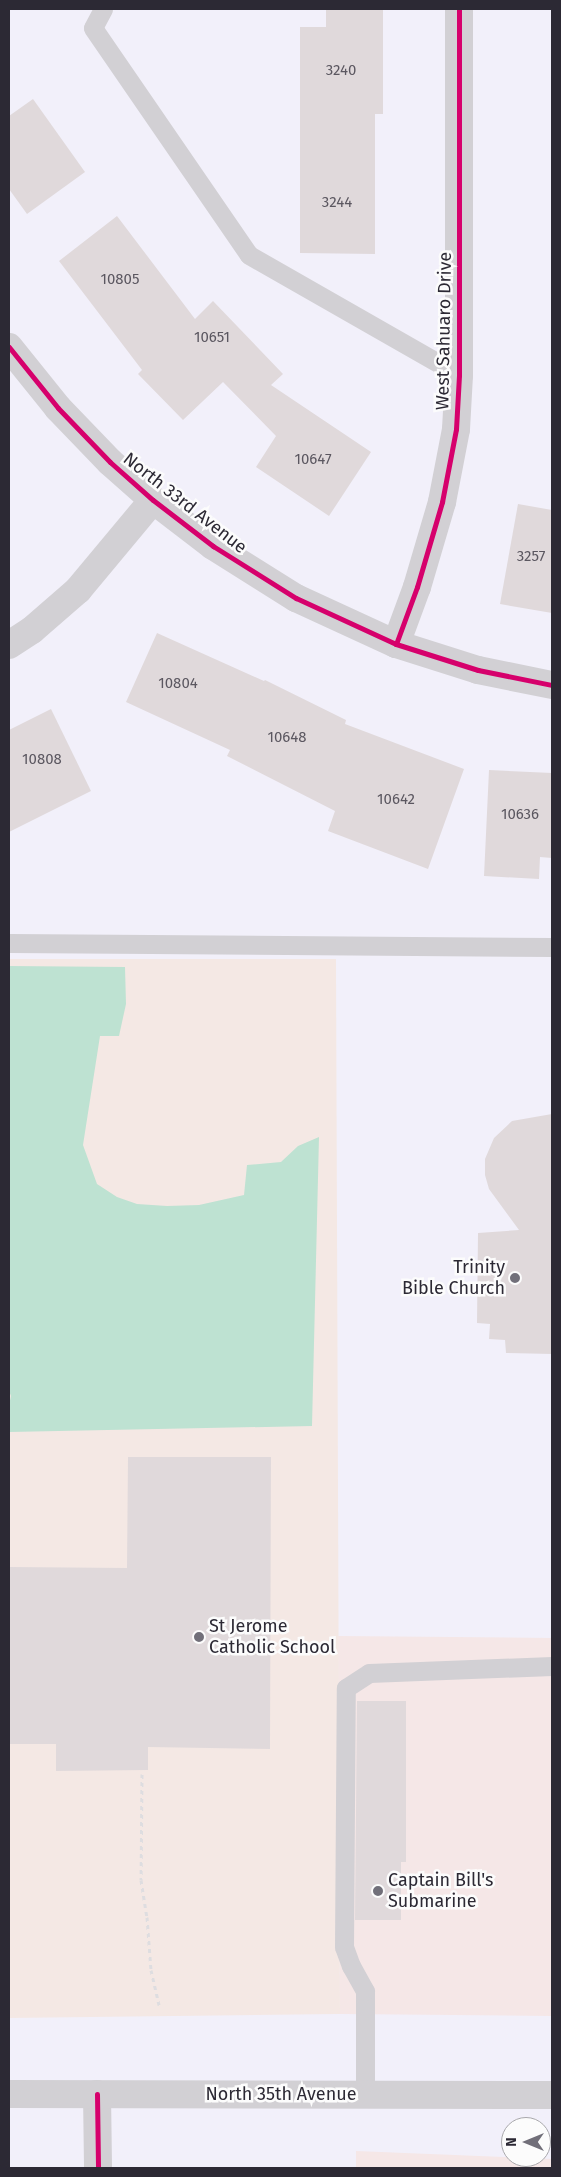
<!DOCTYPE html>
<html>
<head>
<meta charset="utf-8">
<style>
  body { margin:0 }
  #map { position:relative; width:561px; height:2177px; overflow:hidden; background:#f2f0fa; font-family:"Fira Sans",sans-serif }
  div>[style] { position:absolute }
  .commercial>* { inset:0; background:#f5e7e7 }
  .education>* { inset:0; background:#f4e8e4 }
  .green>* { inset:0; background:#bee2d2 }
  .building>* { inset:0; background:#e0d9db }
  .path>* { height:3px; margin-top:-1.5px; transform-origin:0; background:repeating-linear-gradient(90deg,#dedde0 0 4px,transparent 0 8px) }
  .service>* { height:19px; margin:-9.5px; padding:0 9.5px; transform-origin:9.5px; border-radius:9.5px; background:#d2d0d4 }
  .minor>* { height:28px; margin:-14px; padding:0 14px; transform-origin:14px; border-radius:14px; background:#d2d0d4 }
  .secondary>* { height:28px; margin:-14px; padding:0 14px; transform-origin:14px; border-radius:14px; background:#d2d0d4 }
  .cycleway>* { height:5px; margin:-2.5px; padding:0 2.5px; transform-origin:2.5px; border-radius:2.5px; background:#d6006c }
  .dots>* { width:14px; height:14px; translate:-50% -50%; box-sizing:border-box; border:2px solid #fcfcfc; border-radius:50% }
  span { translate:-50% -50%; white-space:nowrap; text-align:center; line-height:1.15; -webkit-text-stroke:5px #fcfcfc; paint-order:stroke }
  .number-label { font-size:15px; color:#5b5760 }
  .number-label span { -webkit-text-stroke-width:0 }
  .street-label { font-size:18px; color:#2c2934 }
  .poi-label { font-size:18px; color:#2c2934 }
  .right { translate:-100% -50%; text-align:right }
  .left { translate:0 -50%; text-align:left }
  .frame { position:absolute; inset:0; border:10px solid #2c2934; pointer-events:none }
  .north { position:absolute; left:501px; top:2117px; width:50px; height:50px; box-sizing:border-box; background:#fcfcfc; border:1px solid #a9a8ac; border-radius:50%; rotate:270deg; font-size:14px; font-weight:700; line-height:20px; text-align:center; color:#2c2934 }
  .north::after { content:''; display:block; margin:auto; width:18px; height:22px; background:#716f79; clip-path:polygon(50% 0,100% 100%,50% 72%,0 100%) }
</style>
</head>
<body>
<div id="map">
  <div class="commercial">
    <i style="clip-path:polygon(338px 1636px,552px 1638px,552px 2016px,340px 2014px)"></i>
    <i style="clip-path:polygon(356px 2151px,552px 2159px,552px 2168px,356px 2168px)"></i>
  </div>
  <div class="education">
    <i style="clip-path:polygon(9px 959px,336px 959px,340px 2014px,9px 2018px)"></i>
  </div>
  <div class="green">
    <i style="clip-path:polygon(9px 966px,125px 967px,126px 1004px,119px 1036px,100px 1036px,83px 1145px,97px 1184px,117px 1197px,137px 1204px,167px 1206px,199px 1205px,244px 1195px,247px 1165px,281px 1162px,298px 1146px,319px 1137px,312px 1426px,9px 1432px,9px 1405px,11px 1396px,9px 1391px)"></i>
  </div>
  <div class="building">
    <i style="clip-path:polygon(326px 9px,383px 9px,383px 114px,375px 114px,375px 254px,300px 253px,300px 27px,326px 27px)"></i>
    <i style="clip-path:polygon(33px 99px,85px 172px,27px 214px,9px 189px,9px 116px)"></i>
    <i style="clip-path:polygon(117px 216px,195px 319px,213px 301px,283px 374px,271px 385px,371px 452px,329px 516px,256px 467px,276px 436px,223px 382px,183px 420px,138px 374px,142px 370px,59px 261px)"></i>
    <i style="clip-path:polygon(518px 504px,552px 510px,552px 613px,500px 604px)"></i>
    <i style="clip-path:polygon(157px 633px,264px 681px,265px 680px,346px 720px,345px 724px,464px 769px,428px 869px,328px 831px,335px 811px,227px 756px,230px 750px,126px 702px)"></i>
    <i style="clip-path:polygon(51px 709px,91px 791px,9px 832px,9px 730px)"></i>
    <i style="clip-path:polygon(489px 770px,552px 773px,552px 858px,540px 857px,539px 879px,484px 876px)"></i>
    <i style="clip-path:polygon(552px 1114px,552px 1354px,506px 1353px,505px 1340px,489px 1339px,490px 1324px,477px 1323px,478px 1233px,519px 1230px,489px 1189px,485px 1175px,485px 1159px,494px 1138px,512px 1121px)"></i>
    <i style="clip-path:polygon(128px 1457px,271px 1457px,270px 1749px,148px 1747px,148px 1770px,56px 1771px,56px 1744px,9px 1744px,9px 1567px,127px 1568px)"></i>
    <i style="clip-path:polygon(357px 1701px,406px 1701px,406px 1862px,401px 1862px,401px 1920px,355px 1920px)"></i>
  </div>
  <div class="path">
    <i style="left:142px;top:1774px;width:106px;rotate:90.5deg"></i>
    <i style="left:141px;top:1880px;width:37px;rotate:81deg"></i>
    <i style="left:147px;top:1917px;width:53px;rotate:85.7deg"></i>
    <i style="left:151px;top:1970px;width:36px;rotate:77deg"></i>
  </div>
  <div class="service">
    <i style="left:103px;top:9px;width:21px;rotate:118deg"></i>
    <i style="left:93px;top:28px;width:275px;rotate:55.5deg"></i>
    <i style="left:249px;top:255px;width:242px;rotate:29.7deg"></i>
    <i style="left:9px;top:943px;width:543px;rotate:0.42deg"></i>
    <i style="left:365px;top:2094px;width:103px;rotate:-90deg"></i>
    <i style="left:365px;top:1991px;width:29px;rotate:-119deg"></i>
    <i style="left:351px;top:1966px;width:20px;rotate:-110deg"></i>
    <i style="left:344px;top:1947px;width:259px;rotate:-89.6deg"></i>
    <i style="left:346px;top:1688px;width:27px;rotate:-33deg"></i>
    <i style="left:369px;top:1673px;width:183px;rotate:-2.2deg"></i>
  </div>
  <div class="minor">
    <i style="left:9px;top:347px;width:78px;rotate:51.2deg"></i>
    <i style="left:58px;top:408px;width:75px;rotate:46.1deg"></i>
    <i style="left:110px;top:462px;width:57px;rotate:41.5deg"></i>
    <i style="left:153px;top:500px;width:76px;rotate:37.5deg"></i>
    <i style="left:213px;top:546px;width:98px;rotate:32.1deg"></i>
    <i style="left:296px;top:598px;width:110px;rotate:24.7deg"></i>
    <i style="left:396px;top:644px;width:86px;rotate:17.6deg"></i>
    <i style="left:478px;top:670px;width:76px;rotate:11.5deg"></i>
    <i style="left:396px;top:644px;width:61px;rotate:-69.8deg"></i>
    <i style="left:417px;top:587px;width:89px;rotate:-73.6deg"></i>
    <i style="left:442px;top:502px;width:74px;rotate:-79.1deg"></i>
    <i style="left:456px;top:429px;width:54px;rotate:-86.8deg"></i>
    <i style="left:459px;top:375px;width:366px;rotate:-90deg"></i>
    <i style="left:9px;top:645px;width:27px;rotate:-33deg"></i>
    <i style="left:32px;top:630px;width:61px;rotate:-41deg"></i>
    <i style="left:78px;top:590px;width:117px;rotate:-50.2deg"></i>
    <i style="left:97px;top:2094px;width:74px;rotate:89.2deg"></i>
  </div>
  <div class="secondary">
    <i style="left:9px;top:2094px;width:543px;rotate:0.11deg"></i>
  </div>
  <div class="cycleway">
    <i style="left:9px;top:347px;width:78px;rotate:51.2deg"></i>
    <i style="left:58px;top:408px;width:75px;rotate:46.1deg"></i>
    <i style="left:110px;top:462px;width:57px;rotate:41.5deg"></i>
    <i style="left:153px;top:500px;width:76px;rotate:37.5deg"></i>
    <i style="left:213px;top:546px;width:98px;rotate:32.1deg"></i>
    <i style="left:296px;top:598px;width:110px;rotate:24.7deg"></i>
    <i style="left:396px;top:644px;width:86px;rotate:17.6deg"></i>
    <i style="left:478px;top:670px;width:76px;rotate:11.5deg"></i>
    <i style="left:396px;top:644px;width:61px;rotate:-69.8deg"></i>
    <i style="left:417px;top:587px;width:89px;rotate:-73.6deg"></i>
    <i style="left:442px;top:502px;width:74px;rotate:-79.1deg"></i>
    <i style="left:456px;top:429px;width:54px;rotate:-86.8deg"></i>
    <i style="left:459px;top:375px;width:366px;rotate:-90deg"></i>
    <i style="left:97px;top:2094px;width:74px;rotate:89.2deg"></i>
  </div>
  <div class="dots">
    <i style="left:515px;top:1278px;background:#716f79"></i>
    <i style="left:199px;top:1637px;background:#716f79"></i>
    <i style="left:378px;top:1891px;background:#716f79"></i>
  </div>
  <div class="number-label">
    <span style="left:341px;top:71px">3240</span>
    <span style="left:337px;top:203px">3244</span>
    <span style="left:120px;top:280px">10805</span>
    <span style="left:212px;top:338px">10651</span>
    <span style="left:313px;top:460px">10647</span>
    <span style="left:531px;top:557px">3257</span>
    <span style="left:178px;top:684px">10804</span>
    <span style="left:287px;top:738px">10648</span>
    <span style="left:42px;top:760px">10808</span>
    <span style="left:396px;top:800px">10642</span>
    <span style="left:520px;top:815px">10636</span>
  </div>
  <div class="street-label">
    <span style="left:444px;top:331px;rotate:-89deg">West Sahuaro Drive</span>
    <span style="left:185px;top:503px;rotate:38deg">North 33rd Avenue</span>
    <span style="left:281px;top:2094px">North 35th Avenue</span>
  </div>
  <div class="poi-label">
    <span class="right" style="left:505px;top:1278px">Trinity<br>Bible Church</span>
    <span class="left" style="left:209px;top:1637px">St Jerome<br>Catholic School</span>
    <span class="left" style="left:388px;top:1891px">Captain Bill's<br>Submarine</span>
  </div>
  <div class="frame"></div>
  <div class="north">N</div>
</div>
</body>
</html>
